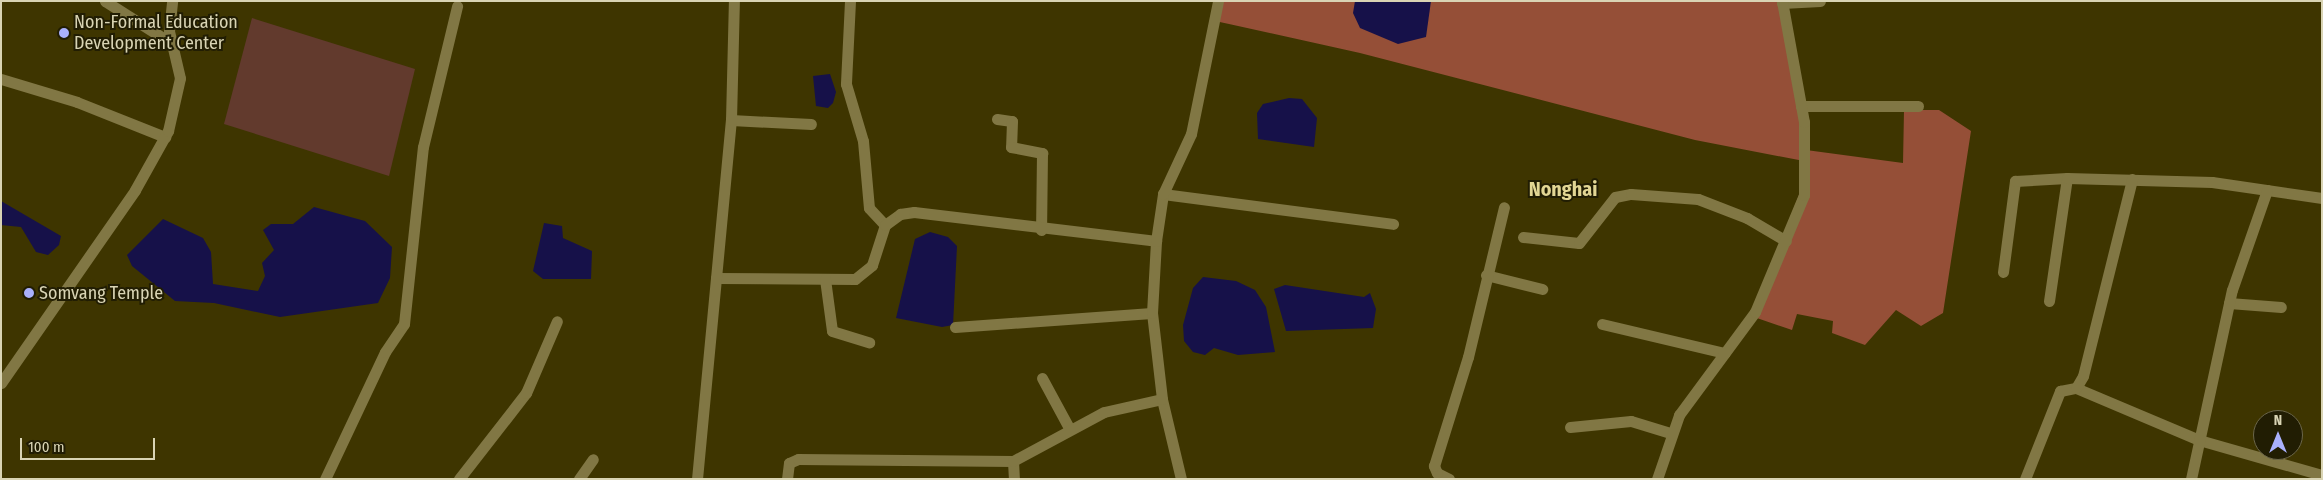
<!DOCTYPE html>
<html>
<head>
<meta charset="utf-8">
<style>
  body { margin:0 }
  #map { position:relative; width:2323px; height:480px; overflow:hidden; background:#3e3500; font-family:"Fira Sans Condensed",sans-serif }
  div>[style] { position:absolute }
  .green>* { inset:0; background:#623a2d }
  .forest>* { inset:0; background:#954f37 }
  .water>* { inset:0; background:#161149 }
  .minor>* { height:11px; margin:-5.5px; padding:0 5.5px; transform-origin:5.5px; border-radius:5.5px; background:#817744 }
  .dots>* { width:14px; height:14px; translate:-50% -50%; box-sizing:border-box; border:2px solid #211d03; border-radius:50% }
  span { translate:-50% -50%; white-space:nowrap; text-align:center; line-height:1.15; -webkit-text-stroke:4px #211d03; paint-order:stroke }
  .poi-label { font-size:18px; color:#d9d4b4 }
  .left { translate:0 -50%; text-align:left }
  .quarter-label { font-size:20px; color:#e2d694; font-weight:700 }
  .frame { position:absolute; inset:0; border:2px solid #d9d4b4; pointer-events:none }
  .north { position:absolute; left:2253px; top:410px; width:50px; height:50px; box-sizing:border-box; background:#211d03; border:1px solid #6b664a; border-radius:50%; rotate:0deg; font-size:14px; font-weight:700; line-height:20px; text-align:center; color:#d9d4b4 }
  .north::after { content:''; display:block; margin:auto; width:18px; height:22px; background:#a9b0fc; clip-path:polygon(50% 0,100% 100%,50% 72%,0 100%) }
  .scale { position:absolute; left:20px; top:438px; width:135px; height:22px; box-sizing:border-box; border:2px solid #d9d4b4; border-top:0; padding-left:6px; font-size:15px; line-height:18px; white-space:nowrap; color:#d9d4b4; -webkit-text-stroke:4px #211d03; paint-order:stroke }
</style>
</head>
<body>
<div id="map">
  <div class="green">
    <i style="clip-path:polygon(252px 18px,415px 69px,389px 176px,224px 124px)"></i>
  </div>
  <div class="forest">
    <i style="clip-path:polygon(1218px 1px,1779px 1px,1806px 150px,1903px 163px,1904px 110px,1939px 110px,1971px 131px,1943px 313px,1921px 326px,1896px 310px,1865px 345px,1832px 333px,1833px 321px,1797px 314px,1792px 330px,1751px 316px,1801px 190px,1804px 161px,1695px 140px,1360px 53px,1229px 24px,1215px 21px)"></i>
  </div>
  <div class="water">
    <i style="clip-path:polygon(1355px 1px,1431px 1px,1426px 37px,1398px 44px,1360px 28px,1353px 13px)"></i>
    <i style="clip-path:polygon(830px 74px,836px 92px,833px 103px,828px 108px,816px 106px,813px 76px)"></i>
    <i style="clip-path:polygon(1289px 98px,1302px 99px,1317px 118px,1314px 147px,1258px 139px,1257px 113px,1263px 104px)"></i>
    <i style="clip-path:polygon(1px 201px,61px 236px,59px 245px,48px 255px,36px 252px,21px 227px,1px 225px)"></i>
    <i style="clip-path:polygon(314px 207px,365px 221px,392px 247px,390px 278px,378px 303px,280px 317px,214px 303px,175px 301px,132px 266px,127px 255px,163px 219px,203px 238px,211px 252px,213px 284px,258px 291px,265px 276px,262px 263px,274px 250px,263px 230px,271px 224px,293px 224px)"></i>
    <i style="clip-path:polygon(544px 223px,562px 226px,563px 238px,592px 251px,591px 279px,543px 279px,533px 271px)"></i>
    <i style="clip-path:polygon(930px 232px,948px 237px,957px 246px,953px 325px,942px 327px,896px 318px,915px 239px)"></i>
    <i style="clip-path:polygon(1203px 277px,1236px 281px,1255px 290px,1266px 307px,1275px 352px,1238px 355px,1214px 348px,1205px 355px,1193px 352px,1184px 341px,1183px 325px,1193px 288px)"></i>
    <i style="clip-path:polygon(1285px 285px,1364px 297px,1370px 293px,1376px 309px,1373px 328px,1286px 331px,1274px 289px)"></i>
  </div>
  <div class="minor">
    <i style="left:105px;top:1px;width:78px;rotate:32.5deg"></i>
    <i style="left:850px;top:1px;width:83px;rotate:92.8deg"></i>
    <i style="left:846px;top:84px;width:59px;rotate:73.4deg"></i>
    <i style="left:863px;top:141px;width:67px;rotate:84.9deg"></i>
    <i style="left:869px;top:208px;width:23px;rotate:47deg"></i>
    <i style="left:1782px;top:3px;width:38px;rotate:-3deg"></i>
    <i style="left:1px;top:79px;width:79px;rotate:16.8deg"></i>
    <i style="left:77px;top:102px;width:95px;rotate:21.7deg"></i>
    <i style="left:1801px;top:106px;width:117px"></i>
    <i style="left:997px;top:119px;width:15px;rotate:8deg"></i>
    <i style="left:1012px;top:121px;width:26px;rotate:92deg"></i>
    <i style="left:1011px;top:147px;width:32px;rotate:11deg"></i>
    <i style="left:1042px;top:153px;width:77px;rotate:90.7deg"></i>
    <i style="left:731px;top:120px;width:80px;rotate:2.9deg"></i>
    <i style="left:1163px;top:194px;width:232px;rotate:7.4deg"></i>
    <i style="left:1523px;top:237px;width:56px;rotate:6.1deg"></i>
    <i style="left:1579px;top:243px;width:58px;rotate:-52deg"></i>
    <i style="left:1615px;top:197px;width:16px;rotate:-11deg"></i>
    <i style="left:1631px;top:194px;width:67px;rotate:4.3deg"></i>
    <i style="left:1698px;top:199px;width:53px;rotate:21.2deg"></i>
    <i style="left:1747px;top:218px;width:45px;rotate:30.5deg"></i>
    <i style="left:2003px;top:272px;width:92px;rotate:-82.5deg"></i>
    <i style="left:2015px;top:181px;width:52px;rotate:-3.3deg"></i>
    <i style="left:1486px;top:275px;width:58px;rotate:14deg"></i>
    <i style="left:716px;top:278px;width:139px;rotate:0.4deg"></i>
    <i style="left:855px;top:279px;width:22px;rotate:-39deg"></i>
    <i style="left:872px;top:265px;width:42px;rotate:-72deg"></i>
    <i style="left:885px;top:225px;width:19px;rotate:-36deg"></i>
    <i style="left:900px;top:214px;width:14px;rotate:-8deg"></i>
    <i style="left:914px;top:212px;width:244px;rotate:6.8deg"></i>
    <i style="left:825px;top:279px;width:52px;rotate:82.3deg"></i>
    <i style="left:832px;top:331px;width:39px;rotate:17deg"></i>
    <i style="left:2049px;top:301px;width:124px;rotate:-81.7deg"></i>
    <i style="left:2067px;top:178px;width:145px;rotate:1.6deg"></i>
    <i style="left:2212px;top:182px;width:111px;rotate:8.3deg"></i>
    <i style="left:2229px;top:303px;width:52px;rotate:4.4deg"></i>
    <i style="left:1602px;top:324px;width:126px;rotate:13.3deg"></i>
    <i style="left:955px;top:327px;width:197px;rotate:-4.1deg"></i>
    <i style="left:1042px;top:378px;width:57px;rotate:61.6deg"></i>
    <i style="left:1px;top:383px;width:235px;rotate:-55.2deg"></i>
    <i style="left:135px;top:190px;width:68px;rotate:-60.8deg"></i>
    <i style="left:168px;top:131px;width:54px;rotate:-77.2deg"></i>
    <i style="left:180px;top:78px;width:48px;rotate:-103.2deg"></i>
    <i style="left:169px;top:31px;width:30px;rotate:-84deg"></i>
    <i style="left:2076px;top:388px;width:134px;rotate:22.9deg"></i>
    <i style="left:2199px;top:440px;width:128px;rotate:15.9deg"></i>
    <i style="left:1570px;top:427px;width:61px;rotate:-5.6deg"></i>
    <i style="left:1631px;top:421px;width:41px;rotate:17.1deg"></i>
    <i style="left:1013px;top:461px;width:18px;rotate:87deg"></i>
    <i style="left:325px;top:479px;width:140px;rotate:-64.7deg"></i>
    <i style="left:385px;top:352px;width:34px;rotate:-56deg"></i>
    <i style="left:404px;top:324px;width:178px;rotate:-83.9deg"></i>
    <i style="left:423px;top:147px;width:145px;rotate:-76.4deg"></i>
    <i style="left:459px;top:479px;width:109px;rotate:-52.1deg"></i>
    <i style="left:526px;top:393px;width:78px;rotate:-66.7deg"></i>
    <i style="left:579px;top:479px;width:24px;rotate:-55deg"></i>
    <i style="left:697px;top:479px;width:361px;rotate:-84.6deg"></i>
    <i style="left:731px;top:120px;width:119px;rotate:-88.6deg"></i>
    <i style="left:787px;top:479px;width:16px;rotate:-83deg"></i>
    <i style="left:789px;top:463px;width:10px;rotate:-24deg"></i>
    <i style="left:798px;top:459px;width:215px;rotate:0.5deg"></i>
    <i style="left:1013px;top:461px;width:103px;rotate:-28.3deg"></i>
    <i style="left:1104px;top:412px;width:59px;rotate:-12.6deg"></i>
    <i style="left:1181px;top:479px;width:82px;rotate:-103.4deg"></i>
    <i style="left:1162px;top:399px;width:87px;rotate:-96.6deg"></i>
    <i style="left:1152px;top:313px;width:72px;rotate:-86.8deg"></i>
    <i style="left:1156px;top:241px;width:48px;rotate:-81.5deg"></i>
    <i style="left:1163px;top:194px;width:66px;rotate:-65deg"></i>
    <i style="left:1191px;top:134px;width:136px;rotate:-78.5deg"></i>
    <i style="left:1449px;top:479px;width:13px;rotate:-153deg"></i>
    <i style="left:1437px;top:473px;width:8px;rotate:-113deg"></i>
    <i style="left:1434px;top:466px;width:114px;rotate:-72.7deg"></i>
    <i style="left:1468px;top:357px;width:154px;rotate:-76.5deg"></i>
    <i style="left:1657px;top:479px;width:68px;rotate:-71deg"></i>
    <i style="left:1679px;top:415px;width:128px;rotate:-53.6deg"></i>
    <i style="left:1755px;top:312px;width:127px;rotate:-67.3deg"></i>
    <i style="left:1804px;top:195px;width:73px;rotate:-90deg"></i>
    <i style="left:1804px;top:122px;width:123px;rotate:-100.3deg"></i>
    <i style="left:2025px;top:479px;width:95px;rotate:-68.3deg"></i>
    <i style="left:2060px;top:391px;width:16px;rotate:-11deg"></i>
    <i style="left:2076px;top:388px;width:14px;rotate:-60deg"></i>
    <i style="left:2083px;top:376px;width:203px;rotate:-76deg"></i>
    <i style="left:2191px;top:479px;width:193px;rotate:-77.8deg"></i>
    <i style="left:2232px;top:290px;width:106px;rotate:-70.7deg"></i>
  </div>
  <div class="dots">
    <i style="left:64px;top:33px;background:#a9b0fc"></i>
    <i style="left:29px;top:293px;background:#a9b0fc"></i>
  </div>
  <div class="poi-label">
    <span class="left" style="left:74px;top:33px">Non-Formal Education<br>Development Center</span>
    <span class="left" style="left:39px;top:293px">Somvang Temple</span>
  </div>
  <div class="quarter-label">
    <span style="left:1563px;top:189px">Nonghai</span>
  </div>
  <div class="frame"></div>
  <div class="north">N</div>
  <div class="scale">100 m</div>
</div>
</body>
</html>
